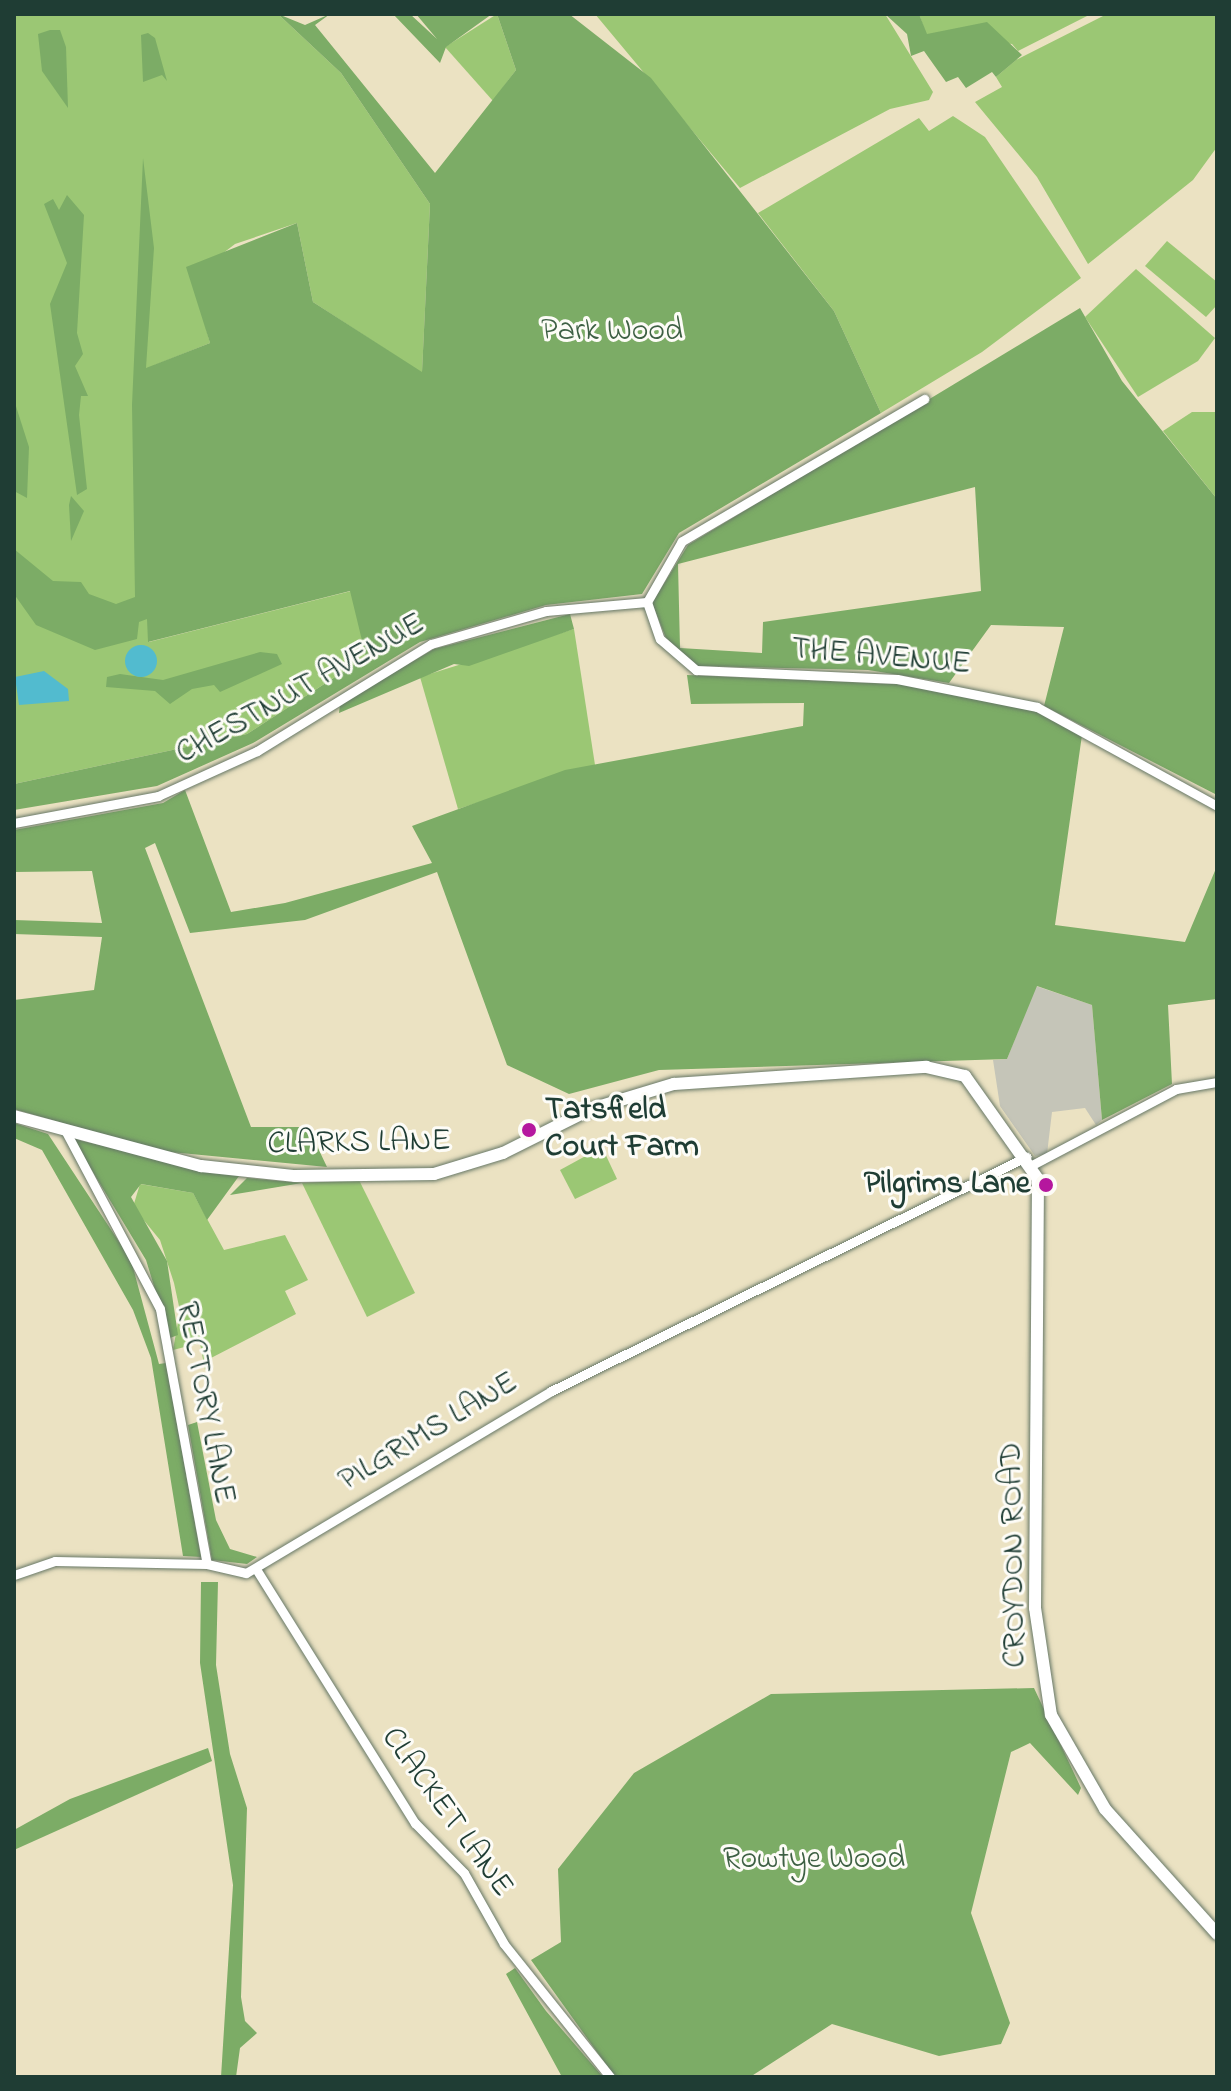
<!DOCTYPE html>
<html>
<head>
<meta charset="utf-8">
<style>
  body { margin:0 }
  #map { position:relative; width:1231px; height:2091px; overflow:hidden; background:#ebe2c2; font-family:"Indie Flower",sans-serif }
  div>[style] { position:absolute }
  .industrial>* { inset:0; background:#c5c5b8 }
  .green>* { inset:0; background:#9bc774 }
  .forest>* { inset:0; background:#7cac66 }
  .water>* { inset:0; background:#52bbcf }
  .round { border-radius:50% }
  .roads { filter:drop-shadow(0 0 2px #676) drop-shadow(0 0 2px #676) }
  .minor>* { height:9px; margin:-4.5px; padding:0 4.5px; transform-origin:4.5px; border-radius:4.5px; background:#fff }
  .major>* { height:12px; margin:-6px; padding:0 6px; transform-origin:6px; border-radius:6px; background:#fff }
  .dots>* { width:22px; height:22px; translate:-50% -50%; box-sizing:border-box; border:4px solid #fdfcf7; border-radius:50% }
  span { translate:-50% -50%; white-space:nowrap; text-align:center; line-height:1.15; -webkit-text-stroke:6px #fdfcf7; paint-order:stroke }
  .park-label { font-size:32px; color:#3e6044 }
  .street-label { font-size:32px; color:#1f3d34 }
  .poi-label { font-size:32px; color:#1f3d34; font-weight:700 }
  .left { translate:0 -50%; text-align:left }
  .right { translate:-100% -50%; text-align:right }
  .frame { position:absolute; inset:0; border:16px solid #1f3d34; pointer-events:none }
</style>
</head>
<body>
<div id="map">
  <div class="industrial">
    <i style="clip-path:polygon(1036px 986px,1092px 1005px,1102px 1120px,1096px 1125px,1085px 1108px,1052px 1112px,1047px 1154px,1035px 1156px,1000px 1106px,993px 1060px,1007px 1059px)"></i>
  </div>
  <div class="green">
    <i style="clip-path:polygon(14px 14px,278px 14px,341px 73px,430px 204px,422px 373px,313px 302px,297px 223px,235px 244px,192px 277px,210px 343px,155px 365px,146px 436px,149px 642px,625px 522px,389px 642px,247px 734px,14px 784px)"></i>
    <i style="clip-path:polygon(497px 14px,516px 70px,493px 101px,445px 47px)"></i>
    <i style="clip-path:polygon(595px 14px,885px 14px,933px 92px,929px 100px,890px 109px,740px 188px)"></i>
    <i style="clip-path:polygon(919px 14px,1091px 14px,1018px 51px,1012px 44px,926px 34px)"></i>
    <i style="clip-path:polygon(1107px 14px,1217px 14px,1217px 147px,1193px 180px,1088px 264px,1037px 177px,975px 102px,1002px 87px,996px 77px,1016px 60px)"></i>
    <i style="clip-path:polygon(953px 116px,985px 137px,1081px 278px,982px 352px,881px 413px,834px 311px,758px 213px,919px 118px,929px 131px)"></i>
    <i style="clip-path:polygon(1167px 241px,1217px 282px,1217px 305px,1206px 317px,1145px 266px)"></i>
    <i style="clip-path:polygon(1136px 269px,1215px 338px,1198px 361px,1138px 397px,1085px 317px)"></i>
    <i style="clip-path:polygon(1192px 412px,1217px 412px,1217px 499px,1163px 431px)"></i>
    <i style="clip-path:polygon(574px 629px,595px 765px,458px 809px,420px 677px)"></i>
    <i style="clip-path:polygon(602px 1147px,617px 1179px,575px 1199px,560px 1170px)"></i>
    <i style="clip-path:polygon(359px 1180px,415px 1293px,367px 1317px,302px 1183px)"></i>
    <i style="clip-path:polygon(140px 1184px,193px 1193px,224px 1250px,285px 1235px,308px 1280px,285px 1291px,296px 1314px,211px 1358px,205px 1370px,200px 1343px,173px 1350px,180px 1311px,174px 1283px,160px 1240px,133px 1207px)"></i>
  </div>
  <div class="forest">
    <i style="clip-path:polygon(278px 14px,305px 25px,330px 14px,315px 25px,435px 173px,516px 70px,497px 14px,569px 14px,651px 78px,834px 311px,881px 413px,679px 533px,642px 594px,546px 605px,420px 642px,253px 743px,157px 786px,14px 810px,14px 784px,247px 734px,366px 657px,350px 591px,148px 642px,147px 619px,139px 622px,137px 639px,95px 650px,36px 625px,14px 594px,14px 549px,53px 581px,81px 582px,89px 594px,116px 604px,135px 597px,132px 405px,143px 158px,154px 248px,146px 368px,210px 343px,186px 267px,297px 223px,313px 302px,422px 372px,430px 204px,341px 73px)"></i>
    <i style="clip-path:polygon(393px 14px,410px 14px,437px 39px,416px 14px,492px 14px,446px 47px,440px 63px)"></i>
    <i style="clip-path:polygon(885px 14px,919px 14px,927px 34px,987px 22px,1022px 55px,996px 77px,992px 72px,966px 88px,958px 77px,946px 82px,924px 51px,911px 56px,907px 34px)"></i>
    <i style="clip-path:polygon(50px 30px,60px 30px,66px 47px,68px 108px,42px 71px,38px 34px)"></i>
    <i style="clip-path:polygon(148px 33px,155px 38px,167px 81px,162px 75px,143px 82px,141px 35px)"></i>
    <i style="clip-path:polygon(67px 195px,84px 215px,77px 333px,83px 354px,75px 366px,88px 396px,81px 396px,79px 415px,87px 489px,77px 495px,50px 304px,67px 263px,44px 204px,53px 199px,59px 210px)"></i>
    <i style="clip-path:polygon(evenodd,1080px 308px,1122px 381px,1217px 499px,1217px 795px,1044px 706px,1064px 627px,991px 625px,949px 683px,868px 670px,698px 666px,666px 638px,652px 603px,688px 545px,1080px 308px,975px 487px,981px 591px,763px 622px,762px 653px,680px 648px,678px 564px,975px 487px)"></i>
    <i style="clip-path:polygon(14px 400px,29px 447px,27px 498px,14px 491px)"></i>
    <i style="clip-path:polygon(71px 496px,84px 511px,71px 541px,69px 505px)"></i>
    <i style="clip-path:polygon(570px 614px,574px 629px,469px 666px,454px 664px,339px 713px,340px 704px,434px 649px)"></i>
    <i style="clip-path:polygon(260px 652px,277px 654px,282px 664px,220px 692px,214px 685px,192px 689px,170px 704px,155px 691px,106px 687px,107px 677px,120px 674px,163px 680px)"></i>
    <i style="clip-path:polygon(687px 675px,914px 685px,1031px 708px,1082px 735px,1055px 925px,1185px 942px,1217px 866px,1217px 999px,1168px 1005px,1172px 1084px,1102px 1120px,1092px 1005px,1037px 986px,1007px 1059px,659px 1070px,569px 1094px,507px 1065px,437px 872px,305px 920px,190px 933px,155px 843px,145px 848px,251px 1127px,308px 1127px,327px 1167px,160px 1151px,14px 1109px,14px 1000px,94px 990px,102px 937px,14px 934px,14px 920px,102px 923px,92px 871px,14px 872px,14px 830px,163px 803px,185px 790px,231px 912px,285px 903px,432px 863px,412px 826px,565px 770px,803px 726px,804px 703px,691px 704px)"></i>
    <i style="clip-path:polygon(14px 1123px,48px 1134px,131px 1260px,159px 1364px,166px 1363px,201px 1557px,183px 1556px,151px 1358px,133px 1310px,42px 1150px,14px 1138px)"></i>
    <i style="clip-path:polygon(73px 1139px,239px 1176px,207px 1220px,193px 1193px,141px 1184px,131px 1197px,167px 1261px,178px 1335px,170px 1338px,146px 1260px)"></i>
    <i style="clip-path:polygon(247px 1178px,302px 1183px,230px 1195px)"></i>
    <i style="clip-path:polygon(197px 1422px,216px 1520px,230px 1549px,257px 1557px,247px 1564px,212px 1560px,188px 1425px)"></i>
    <i style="clip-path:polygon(201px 1582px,218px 1582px,216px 1665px,230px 1754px,247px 1808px,241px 1997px,245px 2021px,257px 2033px,240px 2048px,236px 2077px,221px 2077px,233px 1885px,200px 1663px)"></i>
    <i style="clip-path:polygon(1034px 1688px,1081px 1788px,1078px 1795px,1030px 1743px,1011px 1752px,971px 1913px,1010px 2023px,1001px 2044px,939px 2056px,832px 2024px,750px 2077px,615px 2077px,531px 1960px,561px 1942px,558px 1869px,634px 1773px,771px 1694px)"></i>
    <i style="clip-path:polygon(208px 1748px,212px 1761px,14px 1850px,14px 1830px,70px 1799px)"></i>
    <i style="clip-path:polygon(515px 1968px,546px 2011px,603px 2077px,562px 2077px,506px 1974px)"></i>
  </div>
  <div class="water">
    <i class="round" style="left:125px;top:645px;width:32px;height:32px"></i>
    <i style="clip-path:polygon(44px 671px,68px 689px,69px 701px,19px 705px,15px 677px)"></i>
  </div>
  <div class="roads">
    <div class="minor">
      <i style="left:647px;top:602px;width:39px;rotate:71deg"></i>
      <i style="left:660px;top:639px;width:48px;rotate:40.7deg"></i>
      <i style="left:696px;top:670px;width:201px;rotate:2.6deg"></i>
      <i style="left:897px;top:679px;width:143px;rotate:11.3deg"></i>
      <i style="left:1037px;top:707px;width:205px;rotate:28.8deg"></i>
      <i style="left:647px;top:602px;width:70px;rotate:-60.2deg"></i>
      <i style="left:682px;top:541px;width:281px;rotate:-30.4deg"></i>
      <i style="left:14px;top:823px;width:147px;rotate:-10.6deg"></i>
      <i style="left:158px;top:796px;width:109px;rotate:-24.4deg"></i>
      <i style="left:257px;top:751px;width:204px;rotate:-31.6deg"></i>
      <i style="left:431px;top:644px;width:120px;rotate:-16deg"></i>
      <i style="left:546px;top:611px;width:101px;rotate:-5.1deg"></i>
      <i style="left:66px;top:1132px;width:200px;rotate:62deg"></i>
      <i style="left:160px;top:1309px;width:259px;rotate:79.6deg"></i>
      <i style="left:1032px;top:1165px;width:163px;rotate:-27.8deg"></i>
      <i style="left:1176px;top:1089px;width:42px;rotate:-9.7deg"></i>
      <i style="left:256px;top:1569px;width:300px;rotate:58deg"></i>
      <i style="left:415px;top:1823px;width:70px;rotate:45.6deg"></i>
      <i style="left:464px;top:1873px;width:81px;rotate:60.6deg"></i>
      <i style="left:504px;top:1944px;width:170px;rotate:51.4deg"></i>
      <i style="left:14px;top:1575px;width:43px;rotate:-18.9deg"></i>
      <i style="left:55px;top:1561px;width:152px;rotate:1.1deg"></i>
      <i style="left:207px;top:1564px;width:40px;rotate:13deg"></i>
      <i style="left:246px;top:1573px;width:355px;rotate:-30.8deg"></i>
      <i style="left:551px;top:1391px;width:530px;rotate:-26.23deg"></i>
    </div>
    <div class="major">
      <i style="left:14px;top:1116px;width:194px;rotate:15deg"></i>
      <i style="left:201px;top:1166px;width:95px;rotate:6.1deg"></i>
      <i style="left:295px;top:1176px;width:139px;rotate:-0.8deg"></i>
      <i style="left:434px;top:1174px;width:72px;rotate:-16.9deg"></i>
      <i style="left:503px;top:1153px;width:98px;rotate:-26.6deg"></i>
      <i style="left:591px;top:1109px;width:87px;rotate:-16.8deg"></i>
      <i style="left:674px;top:1084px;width:253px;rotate:-3.9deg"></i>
      <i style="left:926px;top:1067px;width:40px;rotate:13deg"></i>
      <i style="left:965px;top:1076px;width:126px;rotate:54.7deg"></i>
      <i style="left:1038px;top:1179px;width:429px;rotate:90.4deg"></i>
      <i style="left:1035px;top:1608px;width:108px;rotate:81.5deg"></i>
      <i style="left:1051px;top:1715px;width:108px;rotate:60.1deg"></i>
      <i style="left:1105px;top:1809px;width:168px;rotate:48.1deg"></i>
    </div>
  </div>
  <div class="dots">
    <i style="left:529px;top:1130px;background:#b5179e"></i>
    <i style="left:1046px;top:1185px;background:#b5179e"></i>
  </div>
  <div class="park-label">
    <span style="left:612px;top:332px">Park Wood</span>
    <span style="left:814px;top:1860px">Rowtye Wood</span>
  </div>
  <div class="street-label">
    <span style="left:881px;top:658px;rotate:5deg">THE AVENUE</span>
    <span style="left:301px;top:690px;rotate:-29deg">CHESTNUT AVENUE</span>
    <span style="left:359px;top:1144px;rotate:-1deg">CLARKS LANE</span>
    <span style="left:204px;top:1403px;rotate:79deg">RECTORY LANE</span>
    <span style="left:429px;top:1433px;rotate:-31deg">PILGRIMS LANE</span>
    <span style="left:1015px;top:1555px;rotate:-91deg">CROYDON ROAD</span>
    <span style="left:446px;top:1813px;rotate:54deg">CLACKET LANE</span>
  </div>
  <div class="poi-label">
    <span class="left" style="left:545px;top:1130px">Tatsfield<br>Court Farm</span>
    <span class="right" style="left:1030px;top:1185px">Pilgrims Lane</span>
  </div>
  <div class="frame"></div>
</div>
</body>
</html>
